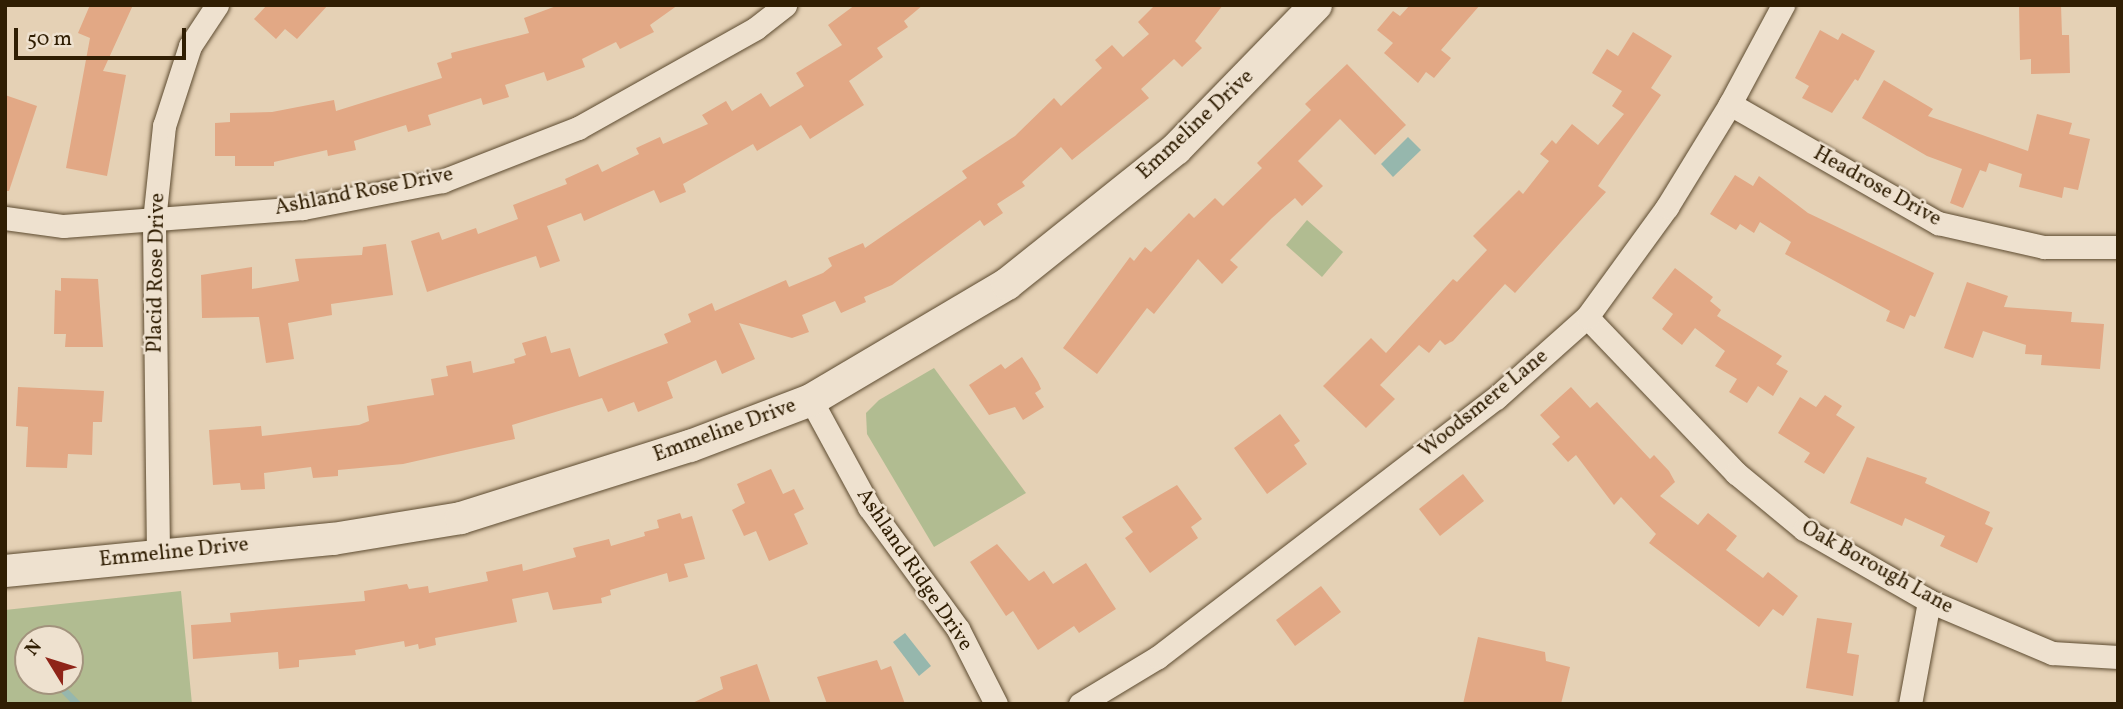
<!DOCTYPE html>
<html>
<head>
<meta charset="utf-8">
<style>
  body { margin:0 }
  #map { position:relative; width:2123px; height:709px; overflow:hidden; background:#e5d1b5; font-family:Vollkorn,serif }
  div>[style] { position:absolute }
  .green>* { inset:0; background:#b1bc91 }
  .water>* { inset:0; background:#96b7ad }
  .stream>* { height:7px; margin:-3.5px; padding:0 3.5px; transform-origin:3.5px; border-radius:3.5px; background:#96b7ad }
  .building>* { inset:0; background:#e2a885 }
  .roads { filter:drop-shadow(0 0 2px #5d4b30) drop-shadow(0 0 2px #5d4b30) }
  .street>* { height:23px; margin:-11.5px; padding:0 11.5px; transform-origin:11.5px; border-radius:11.5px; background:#eee1cf }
  .secondary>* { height:32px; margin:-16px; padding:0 16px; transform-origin:16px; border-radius:16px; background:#eee1cf }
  span { translate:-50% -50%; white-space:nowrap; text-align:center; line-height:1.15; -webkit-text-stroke:5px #eee1cf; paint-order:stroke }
  .street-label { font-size:21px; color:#301e03 }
  .frame { position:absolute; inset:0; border:7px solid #301e03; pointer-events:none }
  .north { position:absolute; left:14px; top:625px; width:70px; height:70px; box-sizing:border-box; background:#eee1cf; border:2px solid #a2937d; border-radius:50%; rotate:308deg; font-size:19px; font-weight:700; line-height:28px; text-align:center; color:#301e03 }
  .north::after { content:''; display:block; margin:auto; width:24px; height:32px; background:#8f2418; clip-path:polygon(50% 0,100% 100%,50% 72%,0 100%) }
  .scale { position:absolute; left:14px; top:28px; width:172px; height:32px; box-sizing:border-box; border:4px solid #301e03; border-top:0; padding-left:9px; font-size:21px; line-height:24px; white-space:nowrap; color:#301e03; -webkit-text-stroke:5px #eee1cf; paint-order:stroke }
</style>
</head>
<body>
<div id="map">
  <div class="green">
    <i style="clip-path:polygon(1307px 220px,1343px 252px,1322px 277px,1286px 245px)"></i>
    <i style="clip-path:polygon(934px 368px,1026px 493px,934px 547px,867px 434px,866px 413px,879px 400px)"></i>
    <i style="clip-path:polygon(evenodd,181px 591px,192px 704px,5px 704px,5px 610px,181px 591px,70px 639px,70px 681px,28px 681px,28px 639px,70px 639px)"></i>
  </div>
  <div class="water">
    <i style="clip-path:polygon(1408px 137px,1421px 150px,1393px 177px,1381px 164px)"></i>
    <i style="clip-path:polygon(905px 633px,931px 666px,919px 676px,893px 642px)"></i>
  </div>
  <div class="stream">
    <i style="left:55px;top:681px;width:32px;rotate:46deg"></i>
  </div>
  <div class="building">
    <i style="clip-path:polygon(90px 5px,133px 5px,103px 71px,126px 75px,107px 176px,66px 168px,90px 38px,78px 33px)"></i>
    <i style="clip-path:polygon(267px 5px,328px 5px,297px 39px,285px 29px,276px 39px,254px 19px)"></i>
    <i style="clip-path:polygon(559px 5px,678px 5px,650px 25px,654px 32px,620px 49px,616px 42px,582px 59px,585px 67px,547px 81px,544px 72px,505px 85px,509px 97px,483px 105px,481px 98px,428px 115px,431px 125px,408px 132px,406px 125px,354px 141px,356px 150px,328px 156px,327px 150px,274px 162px,274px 166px,235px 166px,235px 156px,215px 156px,215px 123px,230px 122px,230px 113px,272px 112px,334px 100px,336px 111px,442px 78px,437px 63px,452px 58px,451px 53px,529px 33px,524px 18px)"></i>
    <i style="clip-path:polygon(855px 5px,923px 5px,904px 21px,908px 27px,877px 48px,883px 57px,849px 81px,864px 105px,810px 139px,801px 125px,757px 151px,753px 144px,683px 184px,686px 192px,660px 203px,654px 190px,584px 221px,581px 213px,547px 226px,560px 261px,540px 268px,536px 256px,427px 292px,411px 241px,439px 232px,442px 240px,476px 228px,478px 234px,518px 219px,513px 205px,567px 184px,565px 179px,598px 164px,602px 172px,639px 154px,636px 148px,660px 137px,663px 144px,708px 124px,702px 115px,726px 101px,732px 111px,761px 93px,770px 107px,804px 86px,796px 73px,842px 45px,828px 25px)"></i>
    <i style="clip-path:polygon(1155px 5px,1223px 5px,1195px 41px,1202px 48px,1182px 67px,1174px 59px,1141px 89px,1149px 98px,1072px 160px,1061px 147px,1022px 182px,1025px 186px,997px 204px,1003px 213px,984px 226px,980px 220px,892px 285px,864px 297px,866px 302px,841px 313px,835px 301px,802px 315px,809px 332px,792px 338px,739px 323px,755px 359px,722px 374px,716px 360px,667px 382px,673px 398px,638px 412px,634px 402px,608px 412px,602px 398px,512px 425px,515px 439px,403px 464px,338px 470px,338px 476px,313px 478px,311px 467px,264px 473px,265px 489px,241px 490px,240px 483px,213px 485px,209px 430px,261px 426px,262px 436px,359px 425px,369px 421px,367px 406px,434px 395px,431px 379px,448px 376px,446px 366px,471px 361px,473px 373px,515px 363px,514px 359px,526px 355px,522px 343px,546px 336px,551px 353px,570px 348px,579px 377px,668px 343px,664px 334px,691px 322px,688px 314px,712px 303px,715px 311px,786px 280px,789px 287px,823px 273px,832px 266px,828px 258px,863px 243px,865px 248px,967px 178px,962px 171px,1015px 136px,1054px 98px,1061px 106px,1102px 68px,1095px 60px,1112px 45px,1123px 57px,1149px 34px,1138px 22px)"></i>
    <i style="clip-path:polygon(1410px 5px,1480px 5px,1441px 50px,1451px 58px,1434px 78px,1426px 72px,1418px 83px,1384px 53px,1393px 43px,1377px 30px,1393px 11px,1400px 16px)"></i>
    <i style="clip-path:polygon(2019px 5px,2061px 5px,2062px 35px,2069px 35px,2070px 73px,2031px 74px,2031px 59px,2020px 60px)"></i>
    <i style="clip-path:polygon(1820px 30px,1838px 40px,1842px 33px,1875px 51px,1858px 81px,1855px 79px,1832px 113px,1802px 98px,1809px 86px,1795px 78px)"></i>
    <i style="clip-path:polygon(1633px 32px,1672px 56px,1651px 88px,1661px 95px,1598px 186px,1606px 192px,1515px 293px,1505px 284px,1453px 341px,1445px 345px,1440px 340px,1429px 353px,1419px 345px,1380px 385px,1395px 399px,1366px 428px,1323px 386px,1371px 338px,1386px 353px,1453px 279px,1457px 282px,1487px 250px,1473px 236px,1519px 190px,1523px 194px,1549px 161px,1540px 154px,1552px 140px,1556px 144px,1572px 124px,1598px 145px,1624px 114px,1612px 106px,1622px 91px,1592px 73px,1607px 49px,1618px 56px)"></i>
    <i style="clip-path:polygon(1347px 64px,1406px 125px,1375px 155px,1340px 119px,1298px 161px,1323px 186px,1302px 206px,1295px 198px,1272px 218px,1230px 260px,1238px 267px,1222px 284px,1198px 259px,1154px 314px,1147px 308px,1097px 374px,1063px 348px,1130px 257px,1134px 261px,1145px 247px,1151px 252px,1189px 213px,1194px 218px,1215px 198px,1223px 206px,1262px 168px,1257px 163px,1311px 110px,1305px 104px)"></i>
    <i style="clip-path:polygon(1884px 80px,1933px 109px,1928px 116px,2028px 151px,2037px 114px,2072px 123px,2069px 134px,2090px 139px,2078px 190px,2064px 187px,2062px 198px,2019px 187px,2022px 174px,1989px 163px,1986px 172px,1980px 170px,1963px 208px,1950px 203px,1962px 169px,1927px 156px,1862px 118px)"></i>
    <i style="clip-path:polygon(5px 95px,37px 106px,9px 191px,5px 191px)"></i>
    <i style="clip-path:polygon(1735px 175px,1753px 186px,1759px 176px,1808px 213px,1934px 273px,1915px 317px,1910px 315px,1904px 329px,1886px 321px,1890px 311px,1785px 254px,1791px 242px,1760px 222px,1754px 233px,1740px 224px,1736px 230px,1710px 214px)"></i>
    <i style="clip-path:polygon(386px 244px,393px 295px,331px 304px,332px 315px,288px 323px,294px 359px,266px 363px,259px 317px,202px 318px,201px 275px,252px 267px,252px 289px,299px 281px,295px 259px,362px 255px,363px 247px)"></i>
    <i style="clip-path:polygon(1675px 268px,1713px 297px,1710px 301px,1721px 310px,1717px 316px,1782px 356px,1776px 364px,1788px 371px,1773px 396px,1758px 386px,1747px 403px,1729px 392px,1737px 379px,1715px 366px,1725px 351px,1695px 328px,1682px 345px,1662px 329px,1673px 314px,1652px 298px)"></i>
    <i style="clip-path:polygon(61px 278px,98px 279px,103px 347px,65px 347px,66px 334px,54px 334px,55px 290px,61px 291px)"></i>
    <i style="clip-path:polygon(1967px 282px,2008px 296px,2004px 307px,2072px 312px,2071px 322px,2104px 324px,2100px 369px,2041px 365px,2042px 355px,2025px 354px,2026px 345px,1983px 331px,1973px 358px,1944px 348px)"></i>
    <i style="clip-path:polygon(1022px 357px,1038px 382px,1041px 389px,1035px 393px,1044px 407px,1023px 420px,1015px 407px,989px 415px,969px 385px,1001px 364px,1005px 369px)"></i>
    <i style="clip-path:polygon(18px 387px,104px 391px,102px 422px,93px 422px,92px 455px,68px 454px,67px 468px,26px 467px,28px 427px,16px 426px)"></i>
    <i style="clip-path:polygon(1571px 387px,1590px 408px,1597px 402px,1650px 459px,1654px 455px,1669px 471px,1675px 482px,1660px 496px,1698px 525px,1708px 513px,1737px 536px,1726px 550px,1763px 578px,1768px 572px,1798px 596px,1783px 616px,1773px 609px,1759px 627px,1649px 543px,1656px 534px,1621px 497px,1614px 505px,1576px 455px,1568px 462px,1552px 444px,1560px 437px,1540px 415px)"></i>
    <i style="clip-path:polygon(1825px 395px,1842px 406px,1836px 415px,1855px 427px,1824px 474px,1804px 462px,1810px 453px,1778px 433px,1800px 397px,1816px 407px)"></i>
    <i style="clip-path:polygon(1280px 414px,1300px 441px,1294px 445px,1307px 464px,1267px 494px,1234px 448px)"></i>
    <i style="clip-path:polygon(1867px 457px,1927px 478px,1925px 483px,1990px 512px,1985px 524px,1993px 528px,1977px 563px,1940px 546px,1945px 536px,1905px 518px,1902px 526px,1850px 503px)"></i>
    <i style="clip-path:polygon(771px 469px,783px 494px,794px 489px,804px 509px,794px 514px,808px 544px,769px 561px,756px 531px,744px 536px,732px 510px,745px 503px,737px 484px)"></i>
    <i style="clip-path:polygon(1463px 474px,1484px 501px,1440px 536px,1419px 509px)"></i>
    <i style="clip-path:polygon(1177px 485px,1202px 519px,1191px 527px,1198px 538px,1150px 573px,1125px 538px,1133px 532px,1122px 517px)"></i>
    <i style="clip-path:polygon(680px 513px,682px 519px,692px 516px,705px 559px,684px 564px,688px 577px,669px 582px,667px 573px,610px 590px,611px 595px,601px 598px,602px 603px,553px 610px,548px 592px,512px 599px,517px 622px,435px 638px,436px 645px,419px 649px,418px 644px,405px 647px,404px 641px,355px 650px,356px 655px,299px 660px,299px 667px,279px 669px,278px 652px,193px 659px,191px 625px,231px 622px,230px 613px,365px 601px,364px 591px,407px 584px,409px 589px,428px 586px,429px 593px,488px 581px,486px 572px,522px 564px,523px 571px,576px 557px,573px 548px,609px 539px,611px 546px,645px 536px,644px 532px,659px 528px,657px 520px)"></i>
    <i style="clip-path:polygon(997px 544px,1029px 581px,1044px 571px,1053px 584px,1086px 563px,1116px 609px,1079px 633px,1074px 626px,1038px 650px,1013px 611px,1006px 616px,970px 562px)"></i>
    <i style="clip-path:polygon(1321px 586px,1341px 612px,1295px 646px,1276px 620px)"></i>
    <i style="clip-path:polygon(1817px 618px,1852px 623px,1847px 653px,1859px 655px,1853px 696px,1806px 688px)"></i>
    <i style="clip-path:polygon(1478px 637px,1545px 652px,1546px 661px,1570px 667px,1561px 704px,1463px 704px)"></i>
    <i style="clip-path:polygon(877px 660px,881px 670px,891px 666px,905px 704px,827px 704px,817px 677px)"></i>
    <i style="clip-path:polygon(757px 664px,771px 704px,690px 704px,723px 689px,720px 677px)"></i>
  </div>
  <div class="roads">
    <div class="street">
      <i style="left:1730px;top:104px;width:240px;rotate:29.8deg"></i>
      <i style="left:1938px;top:223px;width:109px;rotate:12.8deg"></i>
      <i style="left:2044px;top:247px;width:74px"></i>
      <i style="left:5px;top:218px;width:59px;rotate:7.9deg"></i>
      <i style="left:63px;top:226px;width:241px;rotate:-4.3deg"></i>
      <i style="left:303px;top:208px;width:142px;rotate:-11deg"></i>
      <i style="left:442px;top:181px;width:146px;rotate:-21.3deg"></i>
      <i style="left:578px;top:128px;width:204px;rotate:-29.3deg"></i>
      <i style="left:756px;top:28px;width:37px;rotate:-38deg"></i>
      <i style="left:1587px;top:317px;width:216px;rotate:46.3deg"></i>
      <i style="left:1736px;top:473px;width:88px;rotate:39.5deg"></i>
      <i style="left:1804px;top:529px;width:144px;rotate:29.9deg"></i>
      <i style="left:1929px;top:601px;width:134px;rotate:22.9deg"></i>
      <i style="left:2052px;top:653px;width:66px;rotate:3.5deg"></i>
      <i style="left:811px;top:400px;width:122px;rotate:61.5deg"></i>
      <i style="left:869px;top:507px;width:151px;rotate:53.9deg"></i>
      <i style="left:958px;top:629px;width:84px;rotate:63.1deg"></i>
      <i style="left:158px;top:553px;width:332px;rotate:-90.7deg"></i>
      <i style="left:154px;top:221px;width:96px;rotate:-84deg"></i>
      <i style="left:164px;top:126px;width:84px;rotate:-72deg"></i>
      <i style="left:190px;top:46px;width:49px;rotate:-56.6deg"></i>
      <i style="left:1080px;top:704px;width:91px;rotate:-31.1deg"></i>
      <i style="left:1158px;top:657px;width:426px;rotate:-37.5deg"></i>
      <i style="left:1496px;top:398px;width:122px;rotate:-41.7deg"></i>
      <i style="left:1587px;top:317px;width:136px;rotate:-54deg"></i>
      <i style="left:1667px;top:207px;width:121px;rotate:-58.5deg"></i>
      <i style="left:1730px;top:104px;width:112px;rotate:-61.8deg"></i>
      <i style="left:1910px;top:704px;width:105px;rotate:-79.5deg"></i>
    </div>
    <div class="secondary">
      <i style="left:5px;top:571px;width:330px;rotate:-5.6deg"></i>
      <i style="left:333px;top:539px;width:130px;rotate:-9.3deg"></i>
      <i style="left:461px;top:518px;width:240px;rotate:-17.5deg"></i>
      <i style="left:690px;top:446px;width:129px;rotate:-20.8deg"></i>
      <i style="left:811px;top:400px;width:228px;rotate:-30.6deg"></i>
      <i style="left:1007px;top:284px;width:216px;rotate:-38.6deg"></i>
      <i style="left:1176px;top:149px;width:201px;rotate:-45.8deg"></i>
    </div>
  </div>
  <div class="street-label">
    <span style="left:1196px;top:125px;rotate:-43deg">Emmeline Drive</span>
    <span style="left:1877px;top:187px;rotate:29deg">Headrose Drive</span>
    <span style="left:364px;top:192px;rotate:-11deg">Ashland Rose Drive</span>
    <span style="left:157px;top:273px;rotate:-89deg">Placid Rose Drive</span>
    <span style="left:1484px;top:404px;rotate:-39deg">Woodsmere Lane</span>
    <span style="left:725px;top:431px;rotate:-20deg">Emmeline Drive</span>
    <span style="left:174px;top:553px;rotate:-6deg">Emmeline Drive</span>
    <span style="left:1877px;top:568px;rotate:29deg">Oak Borough Lane</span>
    <span style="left:914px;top:570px;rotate:56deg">Ashland Ridge Drive</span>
  </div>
  <div class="frame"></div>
  <div class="north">N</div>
  <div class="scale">50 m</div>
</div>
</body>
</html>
